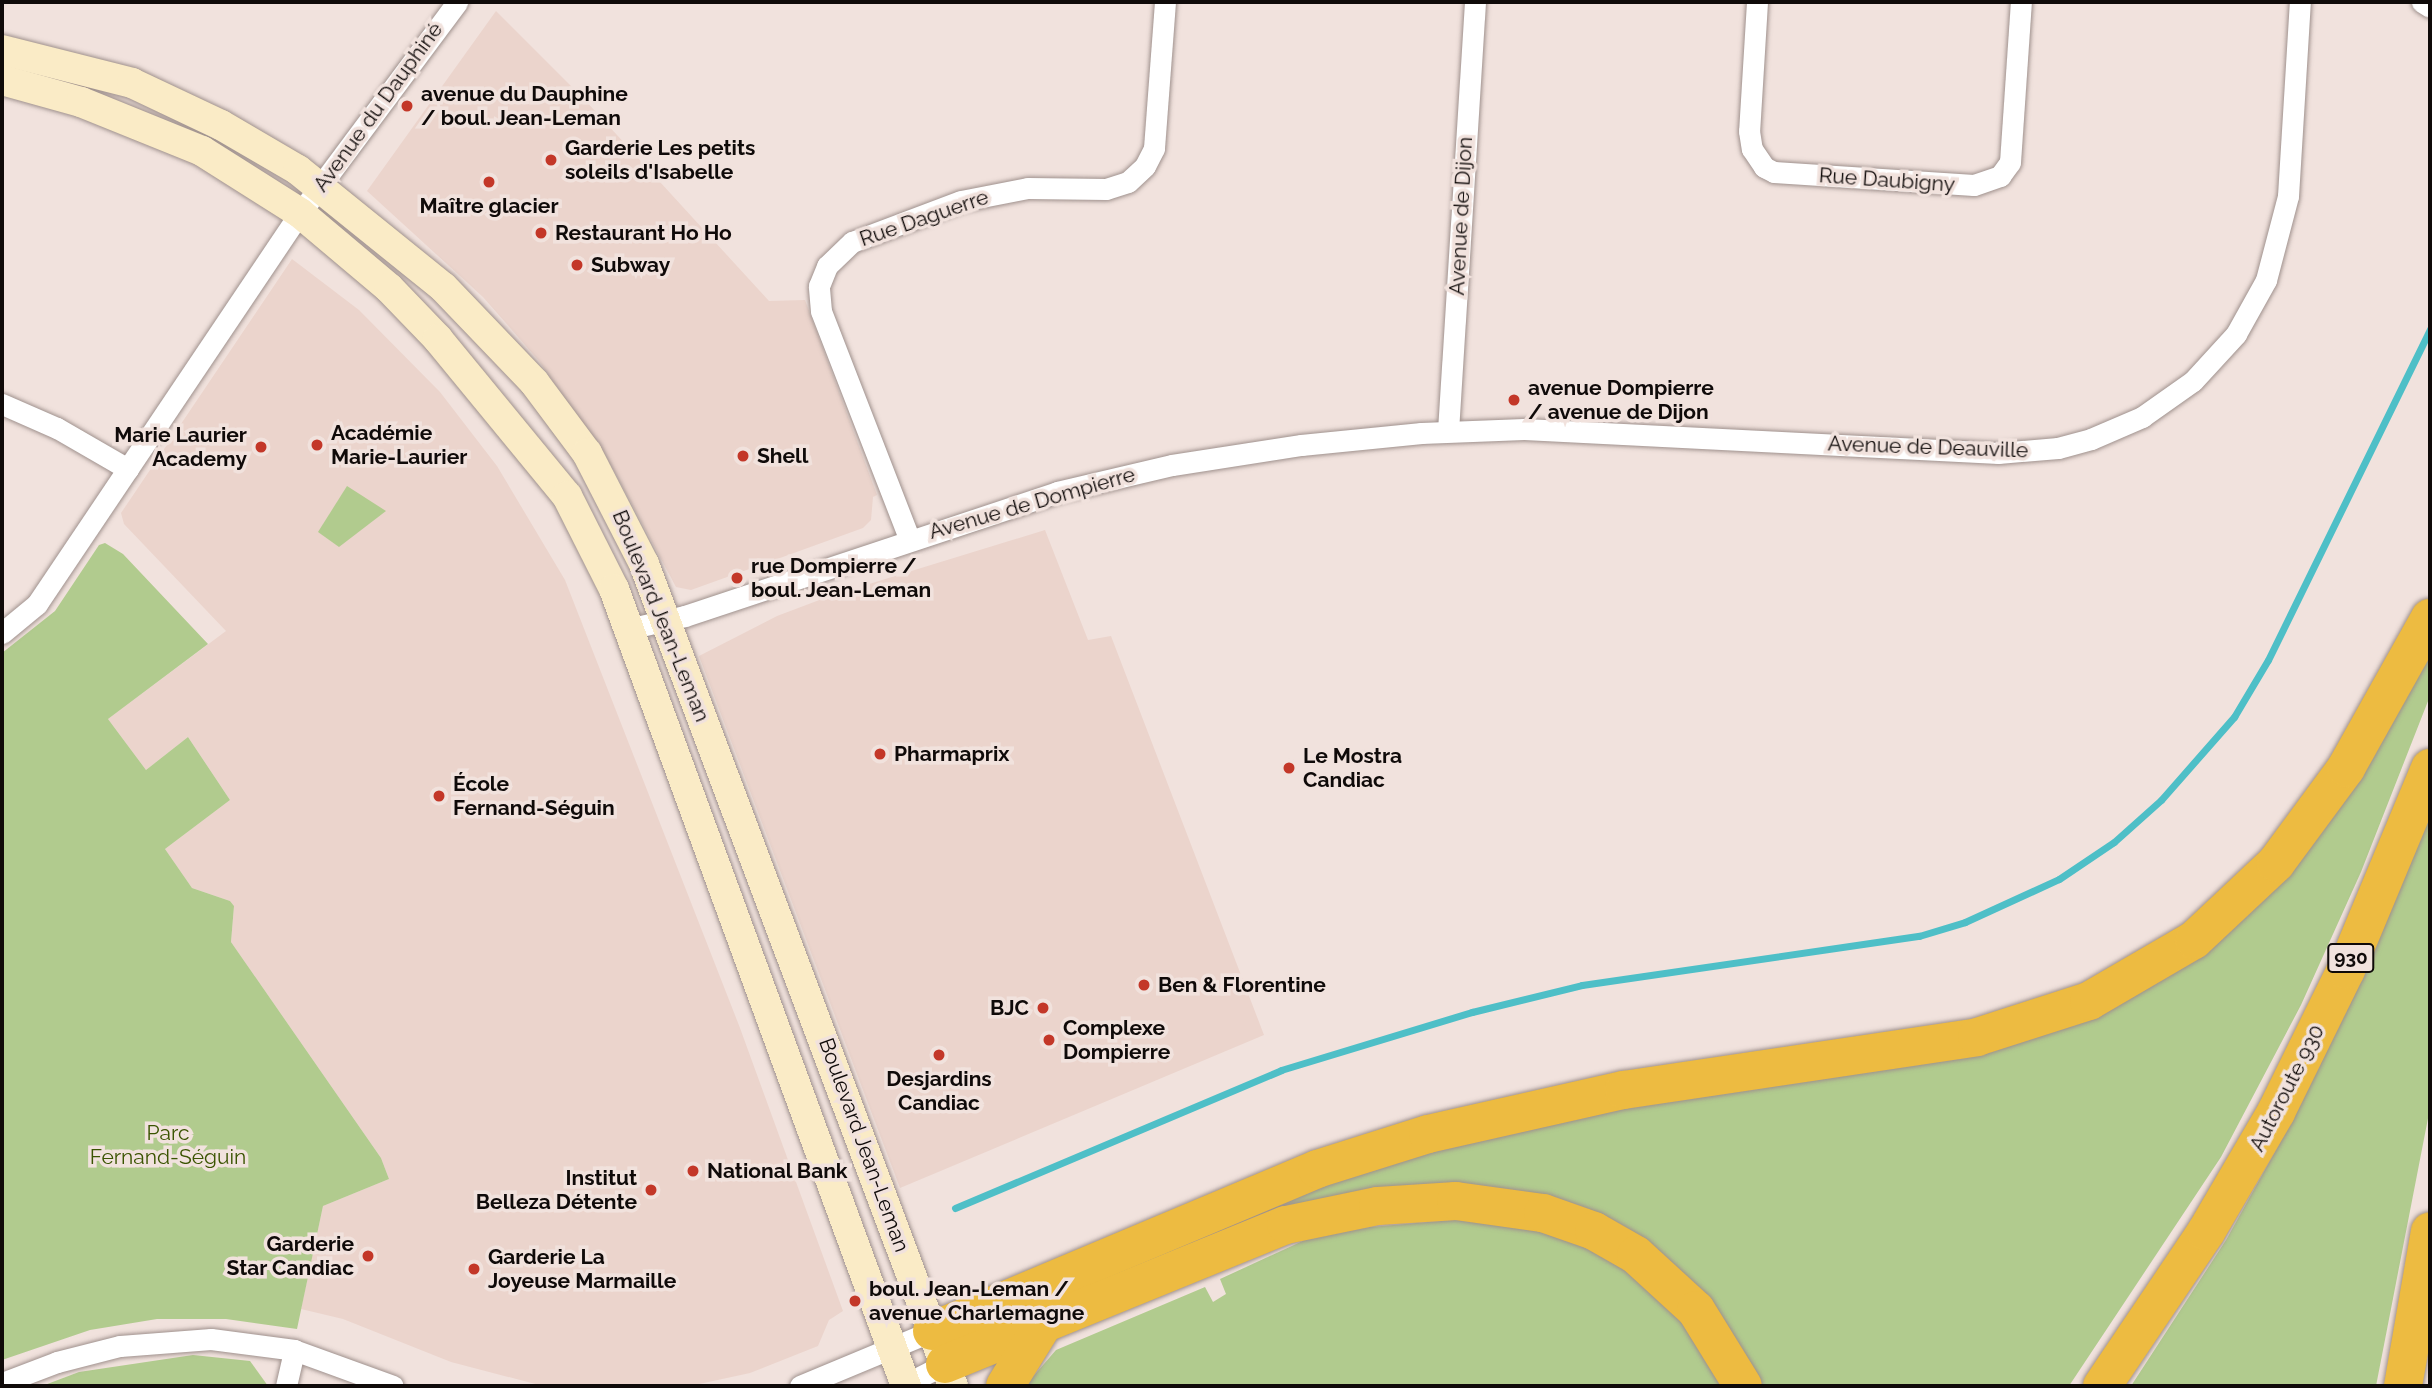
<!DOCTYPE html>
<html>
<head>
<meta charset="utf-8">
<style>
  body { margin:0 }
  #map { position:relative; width:2432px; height:1388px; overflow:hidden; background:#f1e2dd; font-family:Raleway,sans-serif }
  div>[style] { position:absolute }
  .built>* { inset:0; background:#ebd4cc }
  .green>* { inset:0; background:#b1cb8e }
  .stream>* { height:7px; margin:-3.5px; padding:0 3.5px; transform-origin:3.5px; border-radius:3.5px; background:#4ebfc7 }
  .roads { filter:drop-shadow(0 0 2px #9f918d) drop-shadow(0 0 2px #9f918d) }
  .street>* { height:21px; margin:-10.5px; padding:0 10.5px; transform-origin:10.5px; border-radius:10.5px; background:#fff }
  .secondary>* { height:30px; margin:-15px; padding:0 15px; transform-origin:15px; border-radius:15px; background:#faebc6 }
  .highway>* { height:38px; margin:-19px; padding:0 19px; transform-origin:19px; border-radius:19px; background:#edbb41 }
  .dots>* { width:19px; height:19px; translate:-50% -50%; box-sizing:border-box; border:4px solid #f1e2dd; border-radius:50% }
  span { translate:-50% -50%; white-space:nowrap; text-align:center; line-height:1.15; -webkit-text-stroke:7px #f1e2dd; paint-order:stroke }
  .shield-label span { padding:2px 5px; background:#f1e2dd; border:2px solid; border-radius:5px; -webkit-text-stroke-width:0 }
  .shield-label { font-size:19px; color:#0f0a09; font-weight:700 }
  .poi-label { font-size:21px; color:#0f0a09; font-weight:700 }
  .left { translate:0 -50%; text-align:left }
  .right { translate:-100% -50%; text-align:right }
  .street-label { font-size:21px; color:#0f0a09 }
  .park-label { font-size:21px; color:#3a5401 }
  .frame { position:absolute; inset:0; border:4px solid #0f0a09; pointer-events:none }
</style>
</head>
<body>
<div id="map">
  <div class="built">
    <i style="clip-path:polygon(496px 11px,584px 99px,769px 301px,805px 300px,877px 495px,873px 497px,871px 520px,863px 528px,691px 590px,676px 587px,612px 467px,539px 361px,483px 297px,367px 191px)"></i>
    <i style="clip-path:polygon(292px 259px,359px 310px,440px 392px,497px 466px,565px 580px,740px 1028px,843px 1311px,829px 1320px,818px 1346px,750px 1373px,690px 1386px,543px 1386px,451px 1362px,343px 1319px,301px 1309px,323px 1206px,389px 1179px,381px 1158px,231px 942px,234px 906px,230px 901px,192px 888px,165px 849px,230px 800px,188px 737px,146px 770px,108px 719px,226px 631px,124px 524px,121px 513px)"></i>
    <i style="clip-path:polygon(1045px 530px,1088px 640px,1111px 636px,1264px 1035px,900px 1188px,699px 656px,777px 616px,830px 596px)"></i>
  </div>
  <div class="green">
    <i style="clip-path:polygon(347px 486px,386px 511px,339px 547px,318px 532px)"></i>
    <i style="clip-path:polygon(105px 543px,123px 554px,208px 644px,108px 719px,146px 770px,188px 737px,230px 800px,165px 849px,192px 888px,230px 901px,234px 906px,231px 942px,381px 1158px,389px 1179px,323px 1206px,297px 1329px,226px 1319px,157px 1319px,90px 1330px,2px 1360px,2px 653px,55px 611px,99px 545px)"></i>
    <i style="clip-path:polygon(2430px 644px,2430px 696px,2361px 872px,2301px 1005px,2221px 1157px,2069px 1386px,1762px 1386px,1533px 1194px,1181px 1252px,1175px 1242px,1378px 1161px,2161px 979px)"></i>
    <i style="clip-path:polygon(2430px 812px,2430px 1108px,2376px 1386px,2131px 1386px,2226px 1240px,2276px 1150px,2318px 1069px)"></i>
    <i style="clip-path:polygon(1475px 1218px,1530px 1227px,1593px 1247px,1637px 1275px,1676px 1310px,1727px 1386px,1025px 1386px,1056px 1350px,1205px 1287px,1213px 1302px,1226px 1294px,1220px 1279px,1307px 1239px,1347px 1229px)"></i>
    <i style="clip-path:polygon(193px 1355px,250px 1361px,268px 1386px,42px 1386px,79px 1372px)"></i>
  </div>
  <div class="stream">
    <i style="left:955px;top:1208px;width:354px;rotate:-22.9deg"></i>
    <i style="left:1281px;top:1070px;width:200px;rotate:-16.9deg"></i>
    <i style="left:1472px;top:1012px;width:113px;rotate:-13.8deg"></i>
    <i style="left:1582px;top:985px;width:341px;rotate:-8.3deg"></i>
    <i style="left:1919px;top:936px;width:48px;rotate:-16.9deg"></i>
    <i style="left:1965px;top:922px;width:103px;rotate:-24.6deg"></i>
    <i style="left:2059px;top:879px;width:66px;rotate:-33.9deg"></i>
    <i style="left:2114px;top:842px;width:63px;rotate:-41.8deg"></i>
    <i style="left:2161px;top:800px;width:111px;rotate:-48.7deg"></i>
    <i style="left:2234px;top:717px;width:66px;rotate:-59.2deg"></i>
    <i style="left:2268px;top:660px;width:369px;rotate:-63.9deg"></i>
  </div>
  <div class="roads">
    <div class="street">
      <i style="left:1757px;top:2px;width:129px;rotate:93.5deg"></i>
      <i style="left:1749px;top:131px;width:18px;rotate:81deg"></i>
      <i style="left:1752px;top:149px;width:22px;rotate:56deg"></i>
      <i style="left:1764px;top:167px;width:11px;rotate:27deg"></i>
      <i style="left:1774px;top:172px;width:200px;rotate:3.7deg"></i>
      <i style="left:1974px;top:185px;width:28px;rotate:-19deg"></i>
      <i style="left:2000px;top:176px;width:17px;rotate:-54deg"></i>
      <i style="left:2010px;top:162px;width:160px;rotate:-86.1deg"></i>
      <i style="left:2422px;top:2px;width:9px;rotate:32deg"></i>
      <i style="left:2px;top:404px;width:60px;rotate:23.6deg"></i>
      <i style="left:57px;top:428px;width:82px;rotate:30deg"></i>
      <i style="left:1448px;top:431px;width:430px;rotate:-86.4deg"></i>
      <i style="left:909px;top:538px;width:243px;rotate:-111.2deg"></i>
      <i style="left:821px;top:311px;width:25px;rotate:-95deg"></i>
      <i style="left:819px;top:286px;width:22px;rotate:-68deg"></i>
      <i style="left:827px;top:266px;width:35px;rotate:-44deg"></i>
      <i style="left:852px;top:242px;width:116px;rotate:-20.6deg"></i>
      <i style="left:961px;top:201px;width:68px;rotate:-11deg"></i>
      <i style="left:1028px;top:188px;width:78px;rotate:0.7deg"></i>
      <i style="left:1106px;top:189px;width:23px;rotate:-18deg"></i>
      <i style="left:1128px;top:182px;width:23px;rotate:-43deg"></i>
      <i style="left:1145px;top:166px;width:20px;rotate:-63deg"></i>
      <i style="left:1154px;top:148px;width:146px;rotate:-85.7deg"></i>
      <i style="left:628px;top:629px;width:58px;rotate:-12.8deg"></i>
      <i style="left:685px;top:616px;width:392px;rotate:-18.4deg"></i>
      <i style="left:1057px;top:492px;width:118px;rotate:-13.2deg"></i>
      <i style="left:1172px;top:465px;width:131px;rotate:-8.8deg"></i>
      <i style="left:1301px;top:445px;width:121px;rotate:-5.7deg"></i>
      <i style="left:1421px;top:433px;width:103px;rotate:-2.2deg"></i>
      <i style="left:1524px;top:429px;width:475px;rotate:2.9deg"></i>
      <i style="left:1998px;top:453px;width:60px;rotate:-4.8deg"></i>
      <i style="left:2058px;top:448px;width:34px;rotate:-15deg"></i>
      <i style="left:2091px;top:439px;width:56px;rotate:-23.3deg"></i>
      <i style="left:2142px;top:417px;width:62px;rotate:-35.2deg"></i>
      <i style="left:2193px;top:381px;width:64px;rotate:-47.5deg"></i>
      <i style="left:2236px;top:334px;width:62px;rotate:-60.9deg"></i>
      <i style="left:2266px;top:280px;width:87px;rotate:-75.3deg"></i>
      <i style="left:2288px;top:196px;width:194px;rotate:-86.5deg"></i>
      <i style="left:2px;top:633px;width:45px;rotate:-39.6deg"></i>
      <i style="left:37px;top:604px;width:471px;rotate:-56.1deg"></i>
      <i style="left:300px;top:213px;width:263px;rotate:-53.3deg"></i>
      <i style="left:2px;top:1383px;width:59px;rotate:-20.9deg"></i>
      <i style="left:57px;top:1362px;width:65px;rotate:-14.3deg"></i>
      <i style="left:120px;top:1346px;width:91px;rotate:-4.4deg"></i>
      <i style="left:211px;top:1339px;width:84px;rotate:7.5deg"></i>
      <i style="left:294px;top:1350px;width:105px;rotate:20deg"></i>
      <i style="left:286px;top:1386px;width:37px;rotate:-77deg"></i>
      <i style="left:800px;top:1386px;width:143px;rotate:-22.6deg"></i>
      <i style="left:902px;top:1386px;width:48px;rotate:-27.1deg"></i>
    </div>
    <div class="secondary">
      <i style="left:2px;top:50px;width:134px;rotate:14.2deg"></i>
      <i style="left:132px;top:83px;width:98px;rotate:25.3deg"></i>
      <i style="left:221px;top:125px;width:89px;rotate:30.3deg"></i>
      <i style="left:298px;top:170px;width:186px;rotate:38.9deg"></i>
      <i style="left:443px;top:287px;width:132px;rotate:46.2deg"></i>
      <i style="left:534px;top:382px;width:89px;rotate:53.3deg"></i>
      <i style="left:587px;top:453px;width:125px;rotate:62.8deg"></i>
      <i style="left:644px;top:564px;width:878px;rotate:69.4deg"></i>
      <i style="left:2px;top:80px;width:82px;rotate:15.6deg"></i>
      <i style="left:81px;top:102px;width:131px;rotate:22deg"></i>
      <i style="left:202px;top:151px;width:116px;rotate:32.3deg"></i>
      <i style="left:300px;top:213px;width:116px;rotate:40.1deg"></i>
      <i style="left:389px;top:288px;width:71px;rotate:46.1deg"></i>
      <i style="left:438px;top:339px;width:203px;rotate:50.6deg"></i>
      <i style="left:567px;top:496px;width:104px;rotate:63.2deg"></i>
      <i style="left:614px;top:589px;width:849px;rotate:69.88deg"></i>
    </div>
    <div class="highway">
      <i style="left:932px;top:1331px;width:418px;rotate:-22.8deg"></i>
      <i style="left:1317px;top:1169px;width:116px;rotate:-17.5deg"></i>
      <i style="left:1428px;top:1134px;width:201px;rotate:-12.7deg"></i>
      <i style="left:1624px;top:1090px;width:357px;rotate:-8.5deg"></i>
      <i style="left:1977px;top:1037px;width:118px;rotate:-17.8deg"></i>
      <i style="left:2089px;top:1001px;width:121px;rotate:-30.2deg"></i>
      <i style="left:2194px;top:940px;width:112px;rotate:-43.2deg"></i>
      <i style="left:2276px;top:863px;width:118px;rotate:-53.6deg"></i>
      <i style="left:2346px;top:768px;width:172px;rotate:-60.8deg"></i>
      <i style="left:945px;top:1364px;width:368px;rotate:-22.2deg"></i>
      <i style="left:1286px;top:1225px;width:94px;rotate:-11.7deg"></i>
      <i style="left:1378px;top:1206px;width:78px;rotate:-3.7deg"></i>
      <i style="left:1456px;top:1201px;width:88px;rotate:7.9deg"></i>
      <i style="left:1543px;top:1213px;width:54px;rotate:19.4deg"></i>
      <i style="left:1594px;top:1231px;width:48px;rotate:29.7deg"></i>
      <i style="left:1636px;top:1255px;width:81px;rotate:42.5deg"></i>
      <i style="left:1696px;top:1310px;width:89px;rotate:58.3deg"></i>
      <i style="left:1005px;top:1386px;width:78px;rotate:-58.2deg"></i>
      <i style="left:2102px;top:1386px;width:186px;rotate:-56deg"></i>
      <i style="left:2206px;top:1232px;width:139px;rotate:-59.7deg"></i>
      <i style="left:2276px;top:1112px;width:158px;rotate:-63.8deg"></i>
      <i style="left:2346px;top:970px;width:219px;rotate:-67.4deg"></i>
      <i style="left:2403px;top:1386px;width:157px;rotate:-80.1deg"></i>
    </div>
  </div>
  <div class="dots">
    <i style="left:407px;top:106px;background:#c33728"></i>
    <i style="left:551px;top:160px;background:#c33728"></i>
    <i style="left:489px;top:182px;background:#c33728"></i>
    <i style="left:541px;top:233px;background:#c33728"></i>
    <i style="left:577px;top:265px;background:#c33728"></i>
    <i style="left:1514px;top:400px;background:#c33728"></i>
    <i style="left:317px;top:445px;background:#c33728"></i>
    <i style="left:261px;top:447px;background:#c33728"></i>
    <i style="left:743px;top:456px;background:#c33728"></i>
    <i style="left:737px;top:578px;background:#c33728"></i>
    <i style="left:880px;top:754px;background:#c33728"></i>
    <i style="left:1289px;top:768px;background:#c33728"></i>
    <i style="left:439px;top:796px;background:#c33728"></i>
    <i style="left:1144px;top:985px;background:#c33728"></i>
    <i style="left:1043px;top:1008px;background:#c33728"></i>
    <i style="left:1049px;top:1040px;background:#c33728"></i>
    <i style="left:939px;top:1055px;background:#c33728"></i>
    <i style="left:693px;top:1171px;background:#c33728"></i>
    <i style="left:651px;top:1190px;background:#c33728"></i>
    <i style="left:368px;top:1256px;background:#c33728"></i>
    <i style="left:474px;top:1269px;background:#c33728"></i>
    <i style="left:855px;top:1301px;background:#c33728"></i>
  </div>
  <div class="shield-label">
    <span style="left:2351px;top:958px">930</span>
  </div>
  <div class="poi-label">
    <span class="left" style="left:421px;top:106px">avenue du Dauphine<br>/ boul. Jean-Leman</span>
    <span class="left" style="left:565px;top:160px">Garderie Les petits<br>soleils d'Isabelle</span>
    <span style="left:489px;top:206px">Maître glacier</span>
    <span class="left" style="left:555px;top:233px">Restaurant Ho Ho</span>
    <span class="left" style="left:591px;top:265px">Subway</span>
    <span class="left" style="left:1528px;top:400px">avenue Dompierre<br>/ avenue de Dijon</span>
    <span class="left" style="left:331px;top:445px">Académie<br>Marie-Laurier</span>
    <span class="right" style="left:247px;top:447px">Marie Laurier<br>Academy</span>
    <span class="left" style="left:757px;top:456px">Shell</span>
    <span class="left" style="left:751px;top:578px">rue Dompierre /<br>boul. Jean-Leman</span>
    <span class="left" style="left:894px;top:754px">Pharmaprix</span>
    <span class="left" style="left:1303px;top:768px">Le Mostra<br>Candiac</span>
    <span class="left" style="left:453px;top:796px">École<br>Fernand-Séguin</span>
    <span class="left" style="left:1158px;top:985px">Ben &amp; Florentine</span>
    <span class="right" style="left:1029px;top:1008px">BJC</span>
    <span class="left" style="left:1063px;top:1040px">Complexe<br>Dompierre</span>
    <span style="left:939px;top:1091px">Desjardins<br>Candiac</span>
    <span class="left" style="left:707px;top:1171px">National Bank</span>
    <span class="right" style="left:637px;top:1190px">Institut<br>Belleza Détente</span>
    <span class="right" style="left:354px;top:1256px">Garderie<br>Star Candiac</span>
    <span class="left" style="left:488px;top:1269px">Garderie La<br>Joyeuse Marmaille</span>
    <span class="left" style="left:869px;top:1301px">boul. Jean-Leman /<br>avenue Charlemagne</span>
  </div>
  <div class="street-label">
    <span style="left:378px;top:107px;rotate:-54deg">Avenue du Dauphiné</span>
    <span style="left:1887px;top:180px;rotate:4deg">Rue Daubigny</span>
    <span style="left:1461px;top:216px;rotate:-87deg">Avenue de Dijon</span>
    <span style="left:924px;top:218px;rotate:-19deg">Rue Daguerre</span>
    <span style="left:1928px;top:447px;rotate:2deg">Avenue de Deauville</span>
    <span style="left:1032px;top:503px;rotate:-16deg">Avenue de Dompierre</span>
    <span style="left:661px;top:616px;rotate:68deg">Boulevard Jean-Leman</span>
    <span style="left:2287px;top:1088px;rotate:-63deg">Autoroute 930</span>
    <span style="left:864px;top:1145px;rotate:70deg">Boulevard Jean-Leman</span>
  </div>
  <div class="park-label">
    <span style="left:168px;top:1145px">Parc<br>Fernand-Séguin</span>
  </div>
  <div class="frame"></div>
</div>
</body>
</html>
